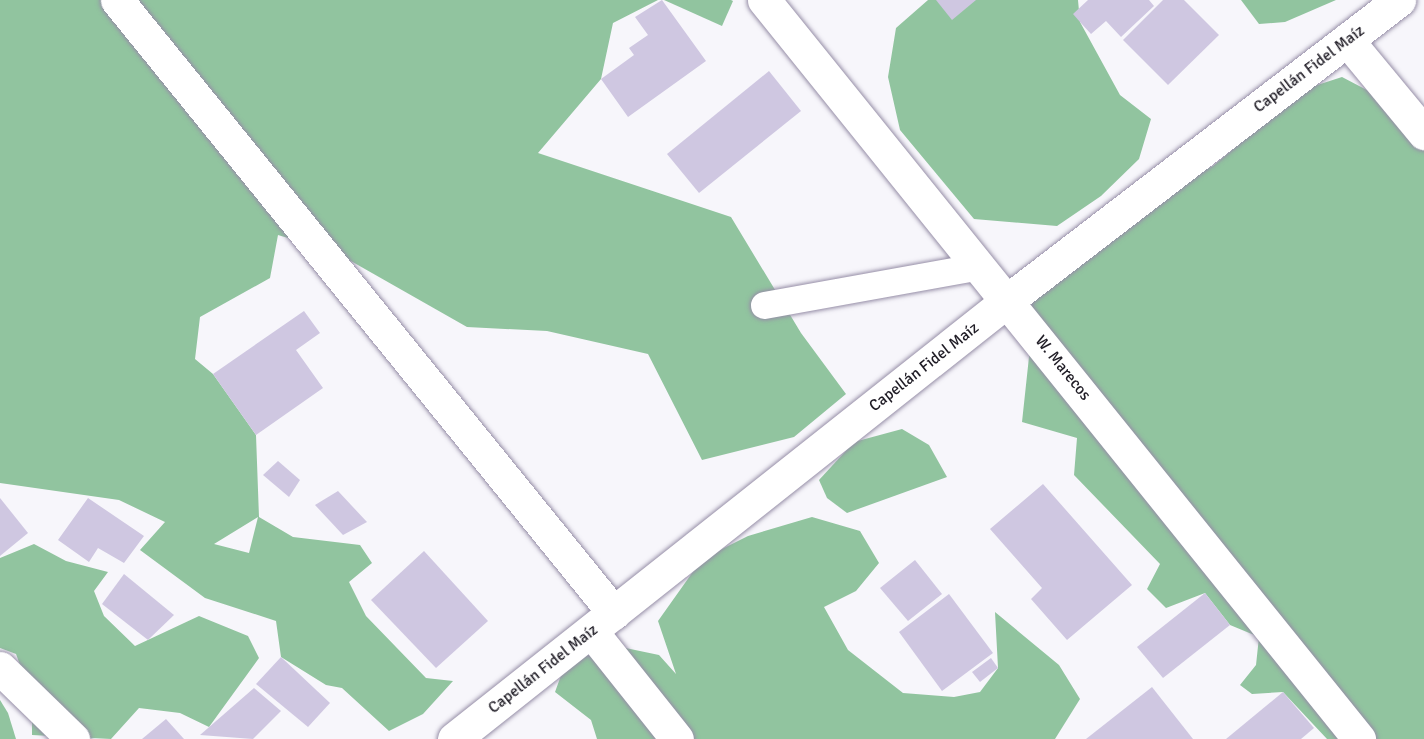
<!DOCTYPE html>
<html>
<head>
<meta charset="utf-8">
<style>
  body { margin:0 }
  #map { position:relative; width:1424px; height:739px; overflow:hidden; background:#f7f6fb; font-family:Signika,sans-serif }
  div>[style] { position:absolute }
  .forest>* { inset:0; background:#91c49f }
  .building>* { inset:0; background:#cfc7e1 }
  .roads { filter:drop-shadow(0 0 2px #968ea7) drop-shadow(0 0 2px #968ea7) }
  .service>* { height:27px; margin:-13.5px; padding:0 13.5px; transform-origin:13.5px; border-radius:13.5px; background:#fff }
  .minor>* { height:33px; margin:-16.5px; padding:0 16.5px; transform-origin:16.5px; border-radius:16.5px; background:#fff }
  span { translate:-50% -50%; white-space:nowrap; text-align:center; line-height:1.15; -webkit-text-stroke:5px #fff; paint-order:stroke }
  .street-label { font-size:16px; color:#1f1c25 }
</style>
</head>
<body>
<div id="map">
  <div class="forest">
    <i style="clip-path:polygon(evenodd,0 0,658px 0,613px 23px,601px 79px,538px 153px,731px 217px,801px 333px,846px 394px,794px 437px,702px 460px,648px 354px,547px 331px,467px 327px,335px 252px,278px 235px,270px 278px,200px 317px,195px 359px,213px 374px,256px 435px,259px 517px,293px 537px,360px 545px,372px 563px,349px 582px,366px 616px,426px 678px,453px 681px,423px 714px,389px 731px,342px 688px,326px 685px,281px 657px,276px 621px,205px 598px,140px 550px,165px 522px,119px 500px,0 483px,0 0,258px 517px,249px 553px,214px 544px,258px 517px)"></i>
    <i style="clip-path:polygon(664px 0,731px 0,733px 1px,722px 26px)"></i>
    <i style="clip-path:polygon(928px 0,1078px 0,1080px 22px,1120px 95px,1151px 119px,1139px 159px,1101px 196px,1057px 226px,974px 219px,900px 130px,888px 77px,896px 28px)"></i>
    <i style="clip-path:polygon(1241px 0,1336px 0,1285px 22px,1259px 24px)"></i>
    <i style="clip-path:polygon(1342px 77px,1405px 110px,1424px 149px,1424px 739px,1327px 739px,1283px 692px,1252px 694px,1240px 685px,1256px 665px,1259px 637px,1230px 625px,1205px 593px,1166px 608px,1147px 589px,1160px 564px,1074px 475px,1077px 438px,1022px 422px,1032px 329px,1026px 300px,1171px 187px,1213px 166px,1305px 89px)"></i>
    <i style="clip-path:polygon(902px 429px,929px 445px,947px 477px,847px 513px,827px 498px,819px 480px,854px 442px)"></i>
    <i style="clip-path:polygon(812px 517px,860px 531px,879px 563px,856px 591px,824px 607px,848px 650px,903px 693px,954px 697px,980px 692px,998px 668px,995px 612px,1059px 665px,1080px 699px,1055px 739px,597px 739px,591px 720px,555px 692px,567px 659px,616px 646px,659px 655px,676px 674px,658px 621px,702px 559px,748px 536px)"></i>
    <i style="clip-path:polygon(34px 544px,66px 561px,108px 572px,94px 591px,104px 616px,135px 646px,199px 616px,248px 636px,259px 658px,209px 727px,180px 713px,139px 708px,111px 739px,32px 735px,32px 698px,16px 654px,0 648px,0 558px)"></i>
    <i style="clip-path:polygon(0 700px,8px 713px,16px 739px,0 739px)"></i>
  </div>
  <div class="building">
    <i style="clip-path:polygon(662px 0,706px 61px,628px 117px,601px 79px,634px 55px,629px 48px,648px 35px,635px 17px)"></i>
    <i style="clip-path:polygon(936px 0,976px 0,952px 20px)"></i>
    <i style="clip-path:polygon(1088px 0,1149px 0,1154px 6px,1121px 37px,1106px 21px,1091px 34px,1080px 22px,1073px 14px)"></i>
    <i style="clip-path:polygon(1163px 0,1184px 0,1219px 35px,1168px 85px,1123px 40px)"></i>
    <i style="clip-path:polygon(769px 71px,801px 111px,699px 193px,667px 154px)"></i>
    <i style="clip-path:polygon(304px 311px,320px 333px,296px 350px,323px 388px,256px 435px,213px 374px)"></i>
    <i style="clip-path:polygon(278px 461px,300px 480px,289px 497px,263px 475px)"></i>
    <i style="clip-path:polygon(1043px 484px,1132px 585px,1067px 640px,1031px 599px,1042px 588px,990px 529px)"></i>
    <i style="clip-path:polygon(338px 491px,367px 522px,343px 535px,315px 505px)"></i>
    <i style="clip-path:polygon(0 498px,28px 533px,0 556px)"></i>
    <i style="clip-path:polygon(88px 498px,144px 536px,124px 563px,98px 548px,89px 562px,58px 540px)"></i>
    <i style="clip-path:polygon(424px 551px,488px 621px,436px 668px,371px 600px)"></i>
    <i style="clip-path:polygon(915px 560px,942px 594px,908px 621px,880px 588px)"></i>
    <i style="clip-path:polygon(124px 574px,174px 615px,148px 640px,102px 604px)"></i>
    <i style="clip-path:polygon(1205px 593px,1230px 625px,1163px 678px,1137px 647px)"></i>
    <i style="clip-path:polygon(949px 594px,993px 653px,942px 691px,899px 632px)"></i>
    <i style="clip-path:polygon(281px 657px,330px 703px,308px 727px,256px 684px)"></i>
    <i style="clip-path:polygon(991px 658px,998px 668px,980px 682px,972px 672px)"></i>
    <i style="clip-path:polygon(1152px 687px,1193px 739px,1086px 739px)"></i>
    <i style="clip-path:polygon(254px 688px,281px 711px,253px 739px,200px 735px)"></i>
    <i style="clip-path:polygon(1283px 692px,1314px 728px,1301px 739px,1226px 739px)"></i>
    <i style="clip-path:polygon(166px 719px,184px 739px,142px 739px)"></i>
  </div>
  <div class="roads">
    <div class="service">
      <i style="left:764px;top:305px;width:220px;rotate:-10.2deg"></i>
    </div>
    <div class="minor">
      <i style="left:117px;top:0;width:789px;rotate:50.97deg"></i>
      <i style="left:764px;top:0;width:949px;rotate:51.16deg"></i>
      <i style="left:1347px;top:40px;width:121px;rotate:50.4deg"></i>
      <i style="left:591px;top:631px;width:138px;rotate:51.5deg"></i>
      <i style="left:0;top:668px;width:102px;rotate:44.2deg"></i>
      <i style="left:454px;top:739px;width:707px;rotate:-38.39deg"></i>
      <i style="left:1008px;top:300px;width:493px;rotate:-37.5deg"></i>
    </div>
  </div>
  <div class="street-label">
    <span style="left:1309px;top:69px;rotate:-37deg">Capellán Fidel Maíz</span>
    <span style="left:924px;top:367px;rotate:-38deg">Capellán Fidel Maíz</span>
    <span style="left:1063px;top:368px;rotate:51deg">W. Marecos</span>
    <span style="left:543px;top:669px;rotate:-38deg">Capellán Fidel Maíz</span>
  </div>
</div>
</body>
</html>
